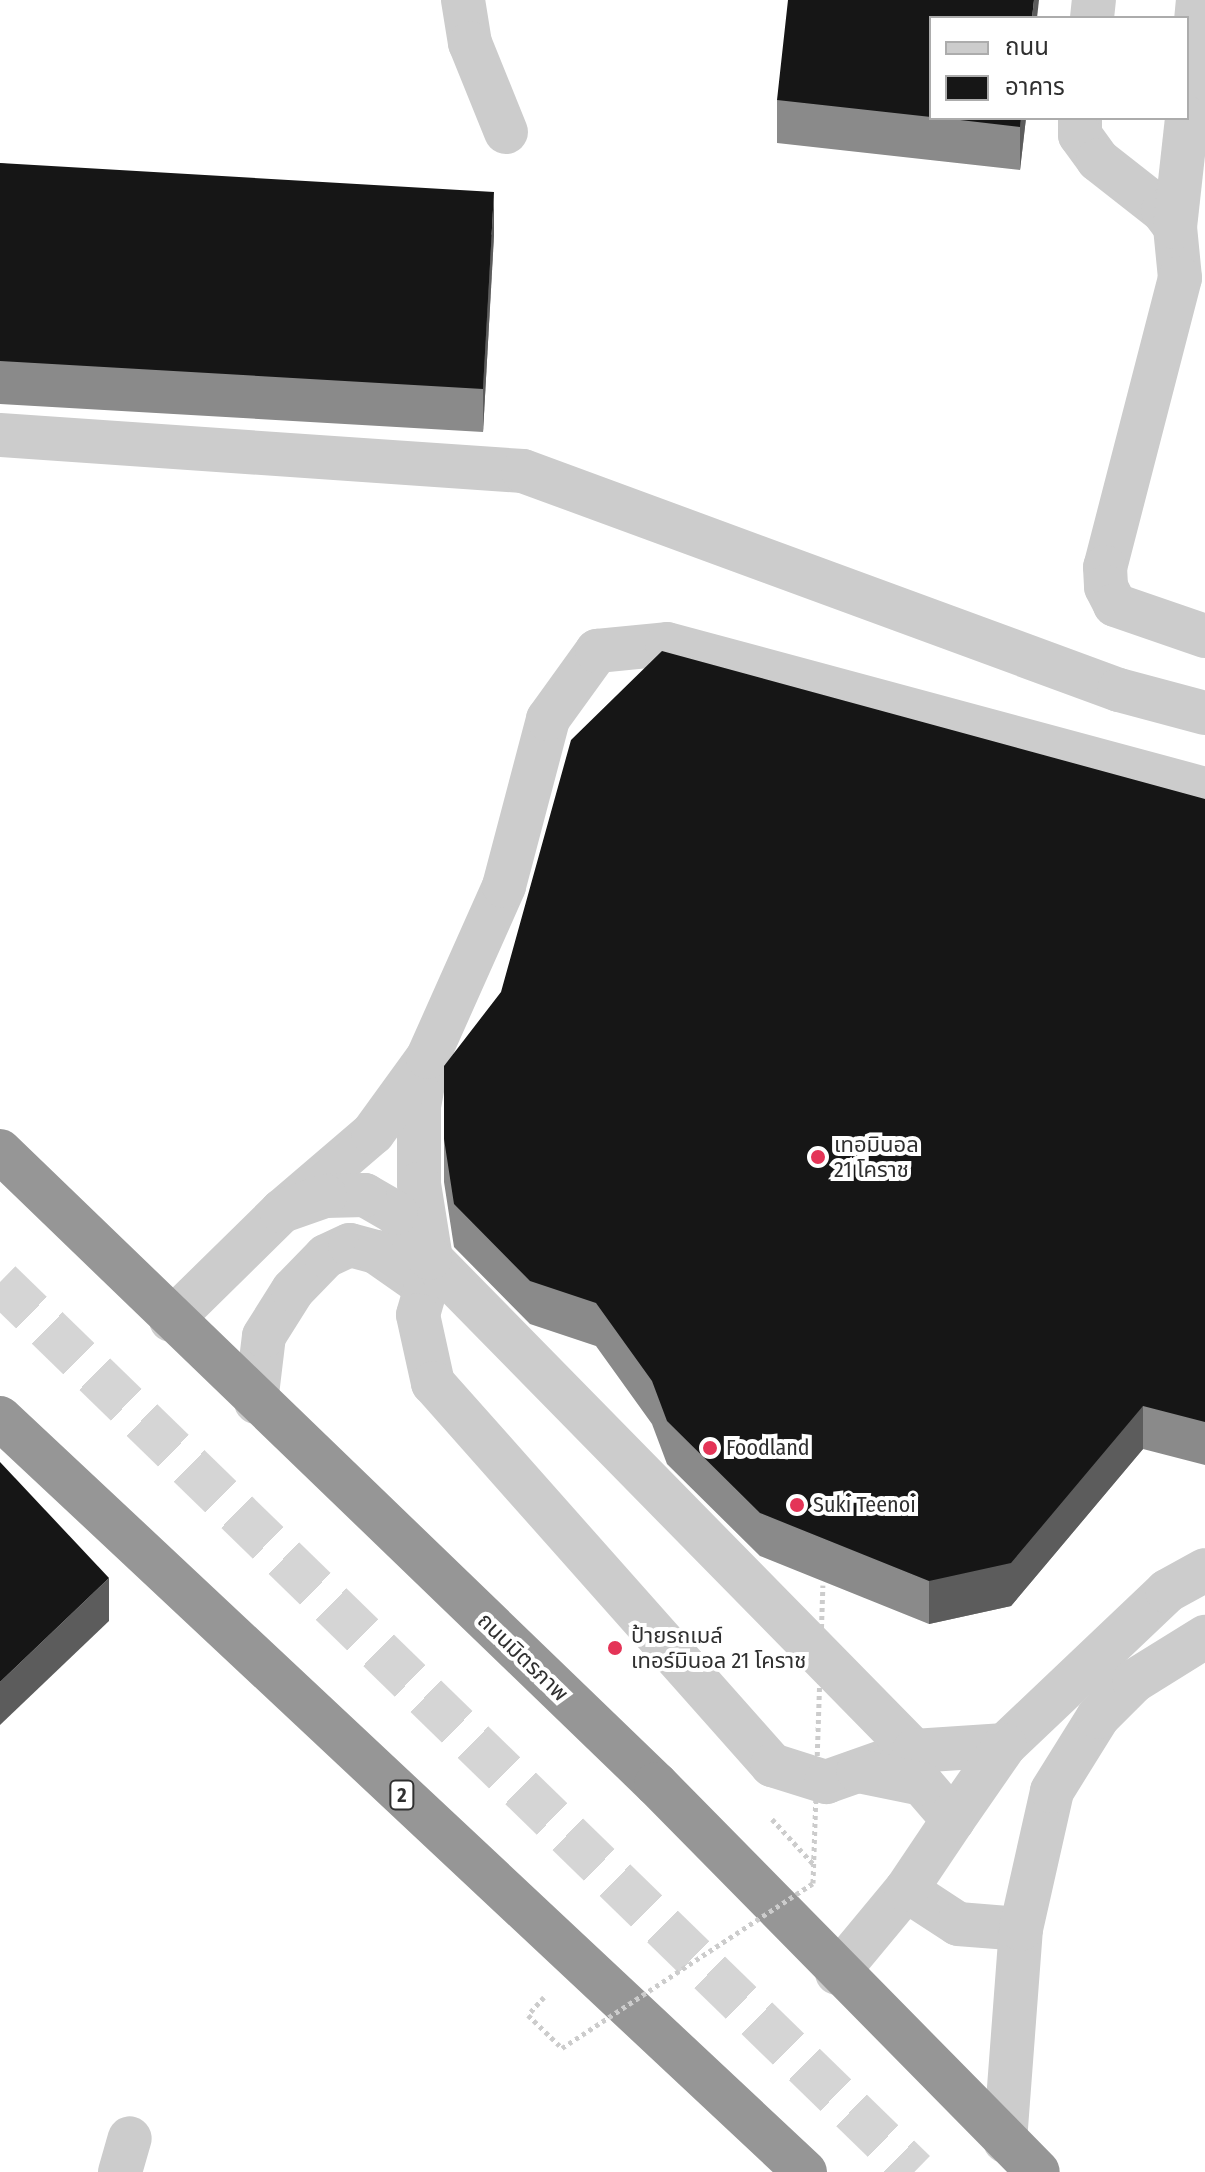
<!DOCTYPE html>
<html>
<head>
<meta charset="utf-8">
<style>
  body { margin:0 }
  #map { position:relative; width:1205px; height:2172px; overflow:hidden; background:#fff; font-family:"Fira Sans Condensed","Noto Sans Thai",sans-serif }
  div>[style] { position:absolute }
  .highway-tunnel>* { height:44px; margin-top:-22px; transform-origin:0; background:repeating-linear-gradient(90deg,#d5d5d5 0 44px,transparent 0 66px) }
  .path>* { height:5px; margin-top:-2.5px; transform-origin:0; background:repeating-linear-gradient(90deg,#ccc 0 4px,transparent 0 8px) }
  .minor>* { height:44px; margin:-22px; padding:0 22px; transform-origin:22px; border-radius:22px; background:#ccc }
  .highway>* { height:44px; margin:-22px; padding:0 22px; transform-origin:22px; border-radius:22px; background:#969696 }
  .path-bridge>* { height:5px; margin-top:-2.5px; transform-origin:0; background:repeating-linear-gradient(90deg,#ccc 0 4px,transparent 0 8px) }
  .wall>* { inset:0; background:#8a8a8a }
  .shaded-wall>* { inset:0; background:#5c5c5c }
  .building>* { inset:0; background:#161616 }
  .dots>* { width:22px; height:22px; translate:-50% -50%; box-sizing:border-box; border:4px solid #fff; border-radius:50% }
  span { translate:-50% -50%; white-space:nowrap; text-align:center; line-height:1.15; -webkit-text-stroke:8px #fff; paint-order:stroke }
  .shield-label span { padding:2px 6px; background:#fff; border:2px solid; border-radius:6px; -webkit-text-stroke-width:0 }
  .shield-label { font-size:20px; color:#2f2f2f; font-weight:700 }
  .poi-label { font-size:22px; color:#2f2f2f }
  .left { translate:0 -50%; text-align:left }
  .street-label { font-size:22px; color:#2f2f2f }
  .legend { position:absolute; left:929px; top:16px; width:260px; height:104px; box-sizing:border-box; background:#fff; border:2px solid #acacac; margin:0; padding:10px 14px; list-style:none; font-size:24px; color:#2f2f2f }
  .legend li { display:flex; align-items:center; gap:16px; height:40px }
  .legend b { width:40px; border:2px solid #acacac }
</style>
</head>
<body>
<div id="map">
  <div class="highway-tunnel">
    <i style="left:0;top:1282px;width:1276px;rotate:44.21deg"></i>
  </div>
  <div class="path">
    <i style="left:772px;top:1819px;width:64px;rotate:47.5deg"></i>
    <i style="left:544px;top:1997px;width:24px;rotate:132deg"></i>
    <i style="left:528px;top:2015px;width:47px;rotate:44.1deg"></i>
  </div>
  <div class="minor">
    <i style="left:463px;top:0;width:44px;rotate:80.8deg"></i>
    <i style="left:470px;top:43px;width:96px;rotate:68deg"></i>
    <i style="left:1092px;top:18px;width:18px;rotate:-84deg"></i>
    <i style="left:1187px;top:116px;width:117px;rotate:-84.6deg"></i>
    <i style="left:1080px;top:118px;width:17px;rotate:90deg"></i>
    <i style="left:1080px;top:135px;width:31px;rotate:54deg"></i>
    <i style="left:1098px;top:160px;width:83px;rotate:38.1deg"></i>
    <i style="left:1163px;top:211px;width:20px;rotate:53deg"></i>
    <i style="left:1175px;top:227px;width:51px;rotate:84.4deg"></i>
    <i style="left:1180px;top:278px;width:299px;rotate:104.5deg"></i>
    <i style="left:1105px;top:567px;width:20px;rotate:87deg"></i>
    <i style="left:1106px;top:587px;width:20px;rotate:63deg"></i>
    <i style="left:1115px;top:605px;width:95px;rotate:19deg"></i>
    <i style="left:1175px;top:227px;width:110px;rotate:-83.7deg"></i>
    <i style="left:0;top:435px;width:524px;rotate:3.94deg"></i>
    <i style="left:523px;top:471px;width:635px;rotate:20.18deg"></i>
    <i style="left:1119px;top:690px;width:89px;rotate:15deg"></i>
    <i style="left:427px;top:1063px;width:44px;rotate:100.5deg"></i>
    <i style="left:419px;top:1106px;width:78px;rotate:90deg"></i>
    <i style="left:419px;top:1184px;width:70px;rotate:80.9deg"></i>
    <i style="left:171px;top:1320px;width:156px;rotate:-44.5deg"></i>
    <i style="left:282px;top:1211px;width:120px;rotate:-40.6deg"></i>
    <i style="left:373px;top:1133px;width:94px;rotate:-54.1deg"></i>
    <i style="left:428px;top:1057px;width:187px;rotate:-66deg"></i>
    <i style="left:504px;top:886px;width:173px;rotate:-75.2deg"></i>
    <i style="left:548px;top:719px;width:84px;rotate:-54.2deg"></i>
    <i style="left:597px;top:651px;width:70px;rotate:-5.7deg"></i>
    <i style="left:667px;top:644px;width:557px;rotate:15.08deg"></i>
    <i style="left:256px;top:1402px;width:66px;rotate:-83.1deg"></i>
    <i style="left:264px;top:1336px;width:54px;rotate:-57.8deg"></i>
    <i style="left:293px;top:1290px;width:47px;rotate:-45.9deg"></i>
    <i style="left:326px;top:1256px;width:26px;rotate:-25deg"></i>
    <i style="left:350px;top:1245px;width:27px;rotate:15deg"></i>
    <i style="left:376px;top:1252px;width:61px;rotate:35deg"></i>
    <i style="left:426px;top:1287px;width:29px;rotate:106deg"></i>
    <i style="left:418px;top:1315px;width:70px;rotate:77.6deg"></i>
    <i style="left:433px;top:1383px;width:511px;rotate:48.41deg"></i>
    <i style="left:772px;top:1765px;width:57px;rotate:17.5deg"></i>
    <i style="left:826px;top:1782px;width:93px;rotate:-19.4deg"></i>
    <i style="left:914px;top:1751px;width:691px;rotate:-134.47deg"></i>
    <i style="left:430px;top:1258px;width:56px;rotate:-127.1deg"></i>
    <i style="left:396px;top:1213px;width:36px;rotate:-150deg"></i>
    <i style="left:365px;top:1195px;width:40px;rotate:178.6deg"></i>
    <i style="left:325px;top:1196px;width:46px;rotate:160.8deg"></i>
    <i style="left:914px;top:1751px;width:91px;rotate:-3.8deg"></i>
    <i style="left:1005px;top:1745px;width:224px;rotate:-43.5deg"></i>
    <i style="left:1167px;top:1591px;width:43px;rotate:-28.9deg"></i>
    <i style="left:953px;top:1820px;width:91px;rotate:-55.3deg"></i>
    <i style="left:906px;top:1890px;width:62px;rotate:33.2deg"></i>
    <i style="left:958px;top:1924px;width:63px;rotate:4.5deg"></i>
    <i style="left:837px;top:1973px;width:108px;rotate:-50.3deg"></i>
    <i style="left:906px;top:1890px;width:84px;rotate:-56.1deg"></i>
    <i style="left:953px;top:1820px;width:48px;rotate:-130.7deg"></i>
    <i style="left:922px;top:1784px;width:65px;rotate:-168.5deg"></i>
    <i style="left:1005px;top:2141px;width:213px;rotate:-85.7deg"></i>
    <i style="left:1021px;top:1929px;width:141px;rotate:-77.3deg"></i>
    <i style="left:1052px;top:1791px;width:87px;rotate:-58.1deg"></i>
    <i style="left:1098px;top:1717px;width:51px;rotate:-45deg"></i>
    <i style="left:1134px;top:1681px;width:84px;rotate:-31.8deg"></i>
    <i style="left:120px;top:2172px;width:35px;rotate:-74deg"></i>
  </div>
  <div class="highway">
    <i style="left:0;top:1151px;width:912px;rotate:43.98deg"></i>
    <i style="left:656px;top:1784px;width:544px;rotate:45.45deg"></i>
    <i style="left:0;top:1418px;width:1103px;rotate:43.13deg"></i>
  </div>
  <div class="path-bridge">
    <i style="left:562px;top:2048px;width:300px;rotate:-33.3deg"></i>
    <i style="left:813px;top:1883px;width:298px;rotate:-88.1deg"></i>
  </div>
  <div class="wall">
    <i style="clip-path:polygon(931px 18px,931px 118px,1026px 118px,1020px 170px,777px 143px,777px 100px)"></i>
    <i style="clip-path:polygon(0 163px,494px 235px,483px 432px,0 404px)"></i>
    <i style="clip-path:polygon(1205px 799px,1205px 1465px,1143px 1449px,1011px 1606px,929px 1624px,760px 1556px,667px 1464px,652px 1424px,596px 1346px,530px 1324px,454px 1247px,444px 1182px,444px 1066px)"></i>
  </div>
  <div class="shaded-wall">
    <i style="clip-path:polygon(1034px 0,1039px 0,1037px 18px,1032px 18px)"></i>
    <i style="clip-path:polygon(1021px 118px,1026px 118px,1020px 170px,1020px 127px)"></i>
    <i style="clip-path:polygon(494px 192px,494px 235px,483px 432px,483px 389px)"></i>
    <i style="clip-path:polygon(1143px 1406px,1143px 1449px,1011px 1606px,929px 1624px,929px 1581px)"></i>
    <i style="clip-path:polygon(109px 1578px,109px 1621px,0 1725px,0 1682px)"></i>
  </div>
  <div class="building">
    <i style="clip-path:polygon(788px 0,1034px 0,1032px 18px,931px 18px,931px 117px,777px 100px)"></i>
    <i style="clip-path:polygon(943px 118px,1021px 118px,1020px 127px)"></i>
    <i style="clip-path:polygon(0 163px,494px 192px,483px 389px,0 361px)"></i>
    <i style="clip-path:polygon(662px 651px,1205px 799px,1205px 1422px,1143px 1406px,1011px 1563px,929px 1581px,760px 1513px,667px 1421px,652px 1381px,596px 1303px,530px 1281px,454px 1204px,444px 1139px,444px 1066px,501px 992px,571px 740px)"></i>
    <i style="clip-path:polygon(0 1462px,109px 1578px,0 1682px)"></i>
  </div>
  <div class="dots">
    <i style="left:818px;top:1157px;background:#e43457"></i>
    <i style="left:710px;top:1448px;background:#e43457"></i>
    <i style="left:797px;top:1505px;background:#e43457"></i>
    <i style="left:615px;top:1648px;background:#e43457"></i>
  </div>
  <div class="shield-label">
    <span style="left:402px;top:1795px">2</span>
  </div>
  <div class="poi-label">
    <span class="left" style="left:834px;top:1157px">เทอมินอล<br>21 โคราช</span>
    <span class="left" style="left:726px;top:1448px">Foodland</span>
    <span class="left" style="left:813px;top:1505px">Suki Teenoi</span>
    <span class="left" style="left:631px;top:1648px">ป้ายรถเมล์<br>เทอร์มินอล 21 โคราช</span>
  </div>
  <div class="street-label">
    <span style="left:523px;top:1657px;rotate:44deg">ถนนมิตรภาพ</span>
  </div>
  <ul class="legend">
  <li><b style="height:10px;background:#ccc"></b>ถนน</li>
  <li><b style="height:22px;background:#161616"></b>อาคาร</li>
  </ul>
</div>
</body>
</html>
